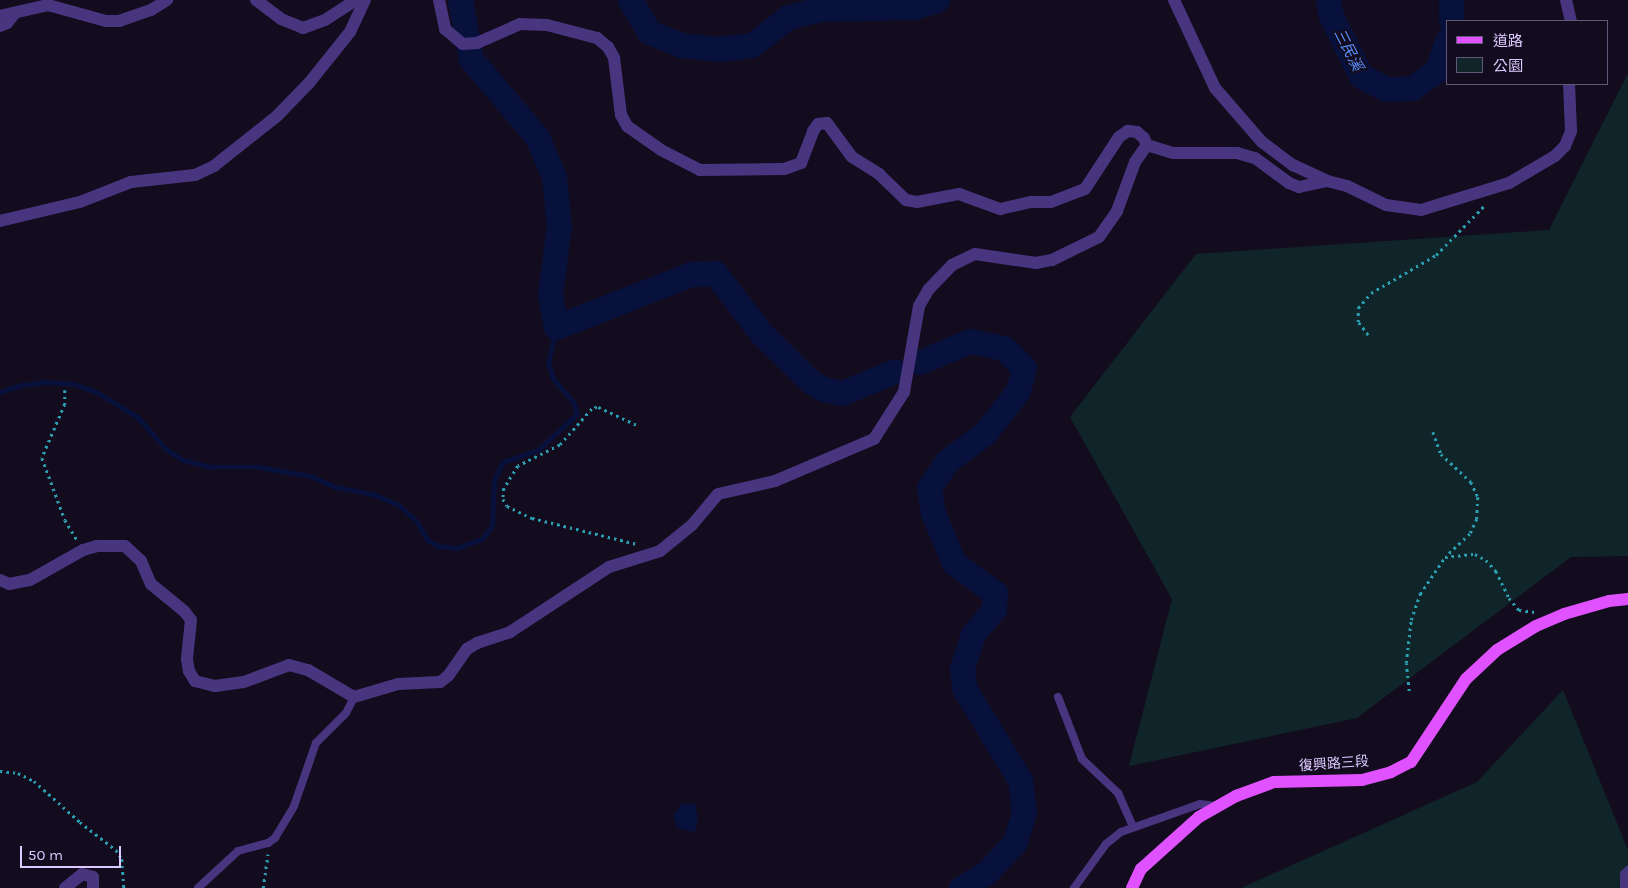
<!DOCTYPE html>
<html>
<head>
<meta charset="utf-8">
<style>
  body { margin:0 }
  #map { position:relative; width:1628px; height:888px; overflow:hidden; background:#130c1f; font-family:Karla,"Noto Sans TC",sans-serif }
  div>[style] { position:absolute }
  .green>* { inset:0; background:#0f2529 }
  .water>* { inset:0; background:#08113c }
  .stream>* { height:4.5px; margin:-2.25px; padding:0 2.25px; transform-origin:2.25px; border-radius:2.25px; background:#08113c }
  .river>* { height:25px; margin:-12.5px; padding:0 12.5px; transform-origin:12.5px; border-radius:12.5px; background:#08113c }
  .path>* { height:2.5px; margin-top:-1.25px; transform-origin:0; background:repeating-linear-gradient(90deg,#2b9fb1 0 2.5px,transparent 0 6.5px) }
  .lane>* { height:8px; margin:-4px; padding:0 4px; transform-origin:4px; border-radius:4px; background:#47367f }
  .street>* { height:12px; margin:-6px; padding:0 6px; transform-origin:6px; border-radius:6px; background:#47367f }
  .primary>* { height:12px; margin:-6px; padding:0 6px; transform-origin:6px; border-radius:6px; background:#e051ff }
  span { translate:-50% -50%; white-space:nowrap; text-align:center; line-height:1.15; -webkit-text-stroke:4px #130c1f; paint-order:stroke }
  .street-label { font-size:14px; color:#dacaff }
  .water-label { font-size:15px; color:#5891ff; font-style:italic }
  .legend { position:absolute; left:1446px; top:20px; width:162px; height:65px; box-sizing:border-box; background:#130c1f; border:1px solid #635879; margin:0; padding:6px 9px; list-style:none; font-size:15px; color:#dacaff }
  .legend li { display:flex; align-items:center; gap:10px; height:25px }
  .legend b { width:25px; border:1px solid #635879 }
  .scale { position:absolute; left:20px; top:846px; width:101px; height:22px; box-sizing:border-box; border:2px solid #dacaff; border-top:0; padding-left:6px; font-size:15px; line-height:18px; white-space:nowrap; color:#dacaff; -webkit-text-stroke:4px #130c1f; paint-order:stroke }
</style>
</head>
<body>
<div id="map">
  <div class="green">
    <i style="clip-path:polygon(1628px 73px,1628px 556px,1571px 557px,1357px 718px,1129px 766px,1172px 599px,1070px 417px,1196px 254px,1549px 230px)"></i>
    <i style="clip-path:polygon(1563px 690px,1628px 850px,1628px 888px,1241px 888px,1477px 782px)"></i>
  </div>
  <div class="water">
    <i style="clip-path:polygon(682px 804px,695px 804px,698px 818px,695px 832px,677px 828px,673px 815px)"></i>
  </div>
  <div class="stream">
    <i style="left:0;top:392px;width:23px;rotate:-18deg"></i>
    <i style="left:22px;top:385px;width:24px;rotate:-7deg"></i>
    <i style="left:46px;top:382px;width:29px;rotate:4deg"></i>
    <i style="left:75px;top:384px;width:25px;rotate:21deg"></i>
    <i style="left:98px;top:393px;width:47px;rotate:31deg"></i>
    <i style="left:138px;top:417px;width:43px;rotate:48.8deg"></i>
    <i style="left:166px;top:449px;width:20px;rotate:33deg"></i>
    <i style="left:183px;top:460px;width:30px;rotate:14deg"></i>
    <i style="left:212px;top:467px;width:47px"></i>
    <i style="left:259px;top:467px;width:53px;rotate:9.8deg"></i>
    <i style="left:311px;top:476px;width:27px;rotate:24deg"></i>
    <i style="left:336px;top:487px;width:38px;rotate:11deg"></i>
    <i style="left:373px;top:494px;width:28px;rotate:23deg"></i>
    <i style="left:399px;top:505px;width:24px;rotate:42deg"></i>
    <i style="left:417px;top:521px;width:22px;rotate:60deg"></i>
    <i style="left:428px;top:540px;width:13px;rotate:29deg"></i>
    <i style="left:439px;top:546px;width:18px;rotate:6deg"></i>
    <i style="left:457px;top:548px;width:27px;rotate:-20deg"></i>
    <i style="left:482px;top:539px;width:16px;rotate:-52deg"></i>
    <i style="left:492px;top:526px;width:46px;rotate:-87.5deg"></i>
    <i style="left:494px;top:480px;width:20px;rotate:-63deg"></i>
    <i style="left:503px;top:462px;width:37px;rotate:-19deg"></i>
    <i style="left:538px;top:450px;width:53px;rotate:-42.7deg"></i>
    <i style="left:577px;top:414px;width:13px;rotate:-108deg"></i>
    <i style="left:573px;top:402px;width:30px;rotate:-131deg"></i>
    <i style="left:553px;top:379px;width:17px;rotate:-107deg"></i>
    <i style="left:548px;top:363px;width:37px;rotate:-77deg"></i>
  </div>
  <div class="river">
    <i style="left:460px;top:0;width:60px;rotate:79.4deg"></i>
    <i style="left:471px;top:59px;width:102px;rotate:49.8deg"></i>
    <i style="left:537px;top:137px;width:43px;rotate:67deg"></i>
    <i style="left:554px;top:177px;width:48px;rotate:84.1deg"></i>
    <i style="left:559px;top:225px;width:70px;rotate:97.4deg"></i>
    <i style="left:550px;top:294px;width:34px;rotate:80deg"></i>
    <i style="left:556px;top:327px;width:145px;rotate:-21.4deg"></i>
    <i style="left:691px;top:274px;width:24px;rotate:-2deg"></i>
    <i style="left:715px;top:273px;width:77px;rotate:52.4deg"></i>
    <i style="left:762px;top:334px;width:67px;rotate:44.4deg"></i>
    <i style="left:810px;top:381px;width:15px;rotate:32deg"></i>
    <i style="left:823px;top:389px;width:19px;rotate:12deg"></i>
    <i style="left:842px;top:393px;width:57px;rotate:-22.5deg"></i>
    <i style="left:630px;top:0;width:37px;rotate:59deg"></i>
    <i style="left:649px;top:32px;width:35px;rotate:22deg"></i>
    <i style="left:681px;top:45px;width:38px;rotate:6deg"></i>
    <i style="left:719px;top:49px;width:33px;rotate:-7deg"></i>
    <i style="left:752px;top:45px;width:46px;rotate:-37.9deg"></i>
    <i style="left:788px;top:17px;width:32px;rotate:-14deg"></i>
    <i style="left:819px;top:9px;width:95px;rotate:-1.2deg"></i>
    <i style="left:914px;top:7px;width:24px;rotate:-17deg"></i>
    <i style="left:1328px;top:0;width:16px;rotate:79deg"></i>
    <i style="left:1331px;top:16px;width:67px;rotate:63.4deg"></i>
    <i style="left:1361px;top:76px;width:29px;rotate:27deg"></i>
    <i style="left:1387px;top:89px;width:25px;rotate:-2deg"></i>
    <i style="left:1412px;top:88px;width:31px;rotate:-36deg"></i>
    <i style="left:1437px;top:70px;width:31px;rotate:-71deg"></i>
    <i style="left:1451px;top:0;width:21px;rotate:90deg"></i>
    <i style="left:920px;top:362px;width:54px;rotate:-22.8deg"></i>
    <i style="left:970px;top:341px;width:35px;rotate:12deg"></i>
    <i style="left:1004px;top:348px;width:28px;rotate:45deg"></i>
    <i style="left:1024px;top:368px;width:24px;rotate:105deg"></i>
    <i style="left:1018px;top:391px;width:53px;rotate:128.2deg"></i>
    <i style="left:985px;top:433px;width:47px;rotate:143.6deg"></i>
    <i style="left:947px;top:461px;width:32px;rotate:124deg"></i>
    <i style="left:929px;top:488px;width:25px;rotate:81deg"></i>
    <i style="left:933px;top:513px;width:54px;rotate:67.2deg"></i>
    <i style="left:954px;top:563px;width:51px;rotate:36.2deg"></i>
    <i style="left:995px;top:593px;width:16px;rotate:94deg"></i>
    <i style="left:994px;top:609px;width:33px;rotate:130deg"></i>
    <i style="left:973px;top:634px;width:36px;rotate:108deg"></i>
    <i style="left:962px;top:668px;width:20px;rotate:84deg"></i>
    <i style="left:964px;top:688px;width:108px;rotate:58.7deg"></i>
    <i style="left:1020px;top:780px;width:32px;rotate:83deg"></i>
    <i style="left:1024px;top:812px;width:31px;rotate:107deg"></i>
    <i style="left:1015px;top:842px;width:41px;rotate:133deg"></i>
    <i style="left:987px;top:872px;width:31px;rotate:148deg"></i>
  </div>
  <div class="path">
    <i style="left:1368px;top:335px;width:16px;rotate:-128deg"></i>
    <i style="left:1358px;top:322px;width:14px;rotate:-90deg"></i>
    <i style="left:1358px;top:308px;width:20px;rotate:-49deg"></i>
    <i style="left:1371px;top:293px;width:75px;rotate:-30.3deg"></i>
    <i style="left:1436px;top:255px;width:70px;rotate:-45.6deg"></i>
    <i style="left:65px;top:390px;width:14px;rotate:90deg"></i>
    <i style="left:65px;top:404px;width:59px;rotate:113.1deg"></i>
    <i style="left:42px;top:458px;width:66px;rotate:69.6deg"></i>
    <i style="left:65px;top:520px;width:23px;rotate:59deg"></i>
    <i style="left:636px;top:425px;width:43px;rotate:-155.2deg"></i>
    <i style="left:597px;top:407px;width:5px;rotate:158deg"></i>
    <i style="left:592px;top:409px;width:48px;rotate:131.6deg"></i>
    <i style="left:560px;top:445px;width:47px;rotate:153.4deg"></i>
    <i style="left:518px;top:466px;width:26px;rotate:122deg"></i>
    <i style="left:504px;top:488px;width:11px;rotate:95deg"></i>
    <i style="left:503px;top:499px;width:8px;rotate:60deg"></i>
    <i style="left:507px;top:506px;width:28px;rotate:26deg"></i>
    <i style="left:532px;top:518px;width:108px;rotate:13.9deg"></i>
    <i style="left:1433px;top:432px;width:23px;rotate:70deg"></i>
    <i style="left:1441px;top:454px;width:41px;rotate:43deg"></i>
    <i style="left:1471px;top:482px;width:17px;rotate:65deg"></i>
    <i style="left:1478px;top:497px;width:22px;rotate:93deg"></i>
    <i style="left:1477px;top:519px;width:17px;rotate:115deg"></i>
    <i style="left:1470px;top:534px;width:33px;rotate:137deg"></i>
    <i style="left:1409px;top:691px;width:28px;rotate:-96deg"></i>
    <i style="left:1406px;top:663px;width:43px;rotate:-83.4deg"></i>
    <i style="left:1411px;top:620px;width:28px;rotate:-71deg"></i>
    <i style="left:1420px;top:594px;width:45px;rotate:-56deg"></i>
    <i style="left:1445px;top:557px;width:30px;rotate:-6deg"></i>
    <i style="left:1475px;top:554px;width:13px;rotate:29deg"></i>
    <i style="left:1486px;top:560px;width:15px;rotate:48deg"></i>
    <i style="left:1496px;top:571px;width:30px;rotate:64deg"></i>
    <i style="left:1509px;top:598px;width:16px;rotate:50deg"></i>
    <i style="left:1519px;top:610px;width:16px;rotate:7deg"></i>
    <i style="left:0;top:771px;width:18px;rotate:6deg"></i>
    <i style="left:18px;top:773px;width:18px;rotate:27deg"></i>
    <i style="left:34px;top:781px;width:62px;rotate:41.7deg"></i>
    <i style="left:80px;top:822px;width:46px;rotate:37.9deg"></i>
    <i style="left:116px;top:850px;width:11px;rotate:56deg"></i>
    <i style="left:122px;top:859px;width:29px;rotate:86deg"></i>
    <i style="left:263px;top:888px;width:34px;rotate:-82deg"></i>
  </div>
  <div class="lane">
    <i style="left:1058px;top:697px;width:66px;rotate:68.8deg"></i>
    <i style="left:1082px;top:759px;width:50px;rotate:43.4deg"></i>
    <i style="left:1118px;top:793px;width:35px;rotate:66deg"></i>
    <i style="left:198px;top:888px;width:54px;rotate:-42.8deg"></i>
    <i style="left:238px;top:851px;width:31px;rotate:-15deg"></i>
    <i style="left:268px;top:843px;width:9px;rotate:-36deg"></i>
    <i style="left:275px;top:838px;width:37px;rotate:-59deg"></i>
    <i style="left:294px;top:806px;width:67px;rotate:-70.8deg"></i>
    <i style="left:316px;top:743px;width:42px;rotate:-45deg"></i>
    <i style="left:346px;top:713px;width:18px;rotate:-63deg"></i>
    <i style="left:1074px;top:888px;width:54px;rotate:-54deg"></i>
    <i style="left:1106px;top:844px;width:19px;rotate:-39deg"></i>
    <i style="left:1121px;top:832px;width:84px;rotate:-19.5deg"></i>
    <i style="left:1200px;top:804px;width:16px;rotate:7deg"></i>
    <i style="left:1624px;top:888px;width:14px;rotate:-90deg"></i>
    <i style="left:1624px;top:874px;width:6px;rotate:-45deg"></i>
  </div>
  <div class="street">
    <i style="left:256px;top:0;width:31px;rotate:37deg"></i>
    <i style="left:281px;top:19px;width:24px;rotate:22deg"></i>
    <i style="left:303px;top:28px;width:23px;rotate:-20deg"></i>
    <i style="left:325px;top:20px;width:37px;rotate:-33deg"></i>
    <i style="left:439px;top:0;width:30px;rotate:78deg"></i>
    <i style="left:445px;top:29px;width:23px;rotate:40deg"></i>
    <i style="left:463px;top:44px;width:14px;rotate:-4deg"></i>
    <i style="left:477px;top:43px;width:47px;rotate:-23.8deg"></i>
    <i style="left:520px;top:24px;width:27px;rotate:2deg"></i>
    <i style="left:547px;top:25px;width:52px;rotate:14.6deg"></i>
    <i style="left:597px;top:38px;width:14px;rotate:39deg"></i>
    <i style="left:608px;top:47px;width:13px;rotate:61deg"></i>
    <i style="left:614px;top:58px;width:57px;rotate:83deg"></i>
    <i style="left:621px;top:115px;width:13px;rotate:61deg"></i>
    <i style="left:627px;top:126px;width:42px;rotate:35.2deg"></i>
    <i style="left:661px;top:150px;width:44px;rotate:27.1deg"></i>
    <i style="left:700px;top:170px;width:84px;rotate:-0.7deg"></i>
    <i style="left:784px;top:169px;width:18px;rotate:-19deg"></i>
    <i style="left:801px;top:163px;width:34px;rotate:-69deg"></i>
    <i style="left:813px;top:131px;width:9px;rotate:-54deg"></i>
    <i style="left:818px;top:124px;width:9px;rotate:-6deg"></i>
    <i style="left:827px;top:123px;width:42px;rotate:53.7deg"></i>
    <i style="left:852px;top:157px;width:32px;rotate:32deg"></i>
    <i style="left:879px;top:174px;width:37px;rotate:44deg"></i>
    <i style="left:906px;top:200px;width:11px;rotate:10deg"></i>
    <i style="left:917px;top:202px;width:43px;rotate:-10.8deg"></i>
    <i style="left:959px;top:194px;width:44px;rotate:20.1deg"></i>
    <i style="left:1000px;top:209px;width:32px;rotate:-13deg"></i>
    <i style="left:1031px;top:202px;width:20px"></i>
    <i style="left:1051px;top:202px;width:36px;rotate:-21deg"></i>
    <i style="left:1085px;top:189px;width:62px;rotate:-56.8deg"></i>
    <i style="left:1119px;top:137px;width:11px;rotate:-34deg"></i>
    <i style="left:1128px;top:131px;width:9px;rotate:6deg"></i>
    <i style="left:1137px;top:132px;width:9px;rotate:41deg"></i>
    <i style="left:1144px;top:138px;width:8px;rotate:67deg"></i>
    <i style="left:1174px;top:0;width:97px;rotate:65deg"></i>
    <i style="left:1215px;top:88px;width:72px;rotate:49deg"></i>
    <i style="left:1262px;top:142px;width:39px;rotate:37deg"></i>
    <i style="left:1293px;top:165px;width:38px;rotate:25deg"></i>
    <i style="left:1566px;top:0;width:22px;rotate:77deg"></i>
    <i style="left:0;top:16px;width:49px;rotate:-12.9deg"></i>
    <i style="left:48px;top:5px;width:60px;rotate:15.4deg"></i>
    <i style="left:106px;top:21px;width:13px"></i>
    <i style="left:119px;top:21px;width:34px;rotate:-19deg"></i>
    <i style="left:151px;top:10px;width:19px;rotate:-32deg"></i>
    <i style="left:0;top:26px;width:8px;rotate:-23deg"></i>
    <i style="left:7px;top:23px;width:13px;rotate:-51deg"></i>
    <i style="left:0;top:221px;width:82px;rotate:-13.4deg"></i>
    <i style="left:80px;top:202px;width:55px;rotate:-21.4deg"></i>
    <i style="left:131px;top:182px;width:64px;rotate:-6.2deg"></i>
    <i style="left:195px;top:175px;width:21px;rotate:-25deg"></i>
    <i style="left:214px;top:166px;width:80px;rotate:-38.4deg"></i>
    <i style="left:277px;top:116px;width:46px;rotate:-45.9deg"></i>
    <i style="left:309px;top:83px;width:65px;rotate:-51.2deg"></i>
    <i style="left:350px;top:32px;width:35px;rotate:-65deg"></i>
    <i style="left:0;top:580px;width:10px;rotate:24deg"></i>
    <i style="left:9px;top:584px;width:21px;rotate:-11deg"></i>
    <i style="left:30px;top:580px;width:61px;rotate:-29.5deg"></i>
    <i style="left:83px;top:550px;width:15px;rotate:-16deg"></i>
    <i style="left:97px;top:546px;width:28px"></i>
    <i style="left:125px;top:546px;width:22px;rotate:43deg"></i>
    <i style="left:141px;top:561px;width:25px;rotate:67deg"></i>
    <i style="left:151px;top:584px;width:43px;rotate:39.3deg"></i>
    <i style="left:184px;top:611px;width:11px;rotate:52deg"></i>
    <i style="left:191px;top:620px;width:39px;rotate:96deg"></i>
    <i style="left:187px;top:659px;width:12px;rotate:81deg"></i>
    <i style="left:189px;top:671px;width:12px;rotate:59deg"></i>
    <i style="left:195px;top:681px;width:21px;rotate:14deg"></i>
    <i style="left:215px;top:686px;width:29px;rotate:-8deg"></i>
    <i style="left:244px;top:682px;width:48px;rotate:-20.7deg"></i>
    <i style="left:289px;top:665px;width:20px;rotate:15deg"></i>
    <i style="left:308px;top:670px;width:53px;rotate:30.4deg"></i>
    <i style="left:354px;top:697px;width:46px;rotate:-16.5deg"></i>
    <i style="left:398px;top:684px;width:42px;rotate:-2.7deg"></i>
    <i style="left:440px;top:682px;width:10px;rotate:-37deg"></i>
    <i style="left:448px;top:676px;width:33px;rotate:-55deg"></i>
    <i style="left:467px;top:649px;width:12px;rotate:-31deg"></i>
    <i style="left:477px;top:643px;width:35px;rotate:-18deg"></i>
    <i style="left:510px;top:632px;width:118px;rotate:-33.3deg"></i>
    <i style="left:609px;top:567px;width:53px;rotate:-17.4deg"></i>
    <i style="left:660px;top:551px;width:41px;rotate:-39.1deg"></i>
    <i style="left:692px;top:525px;width:40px;rotate:-50deg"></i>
    <i style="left:718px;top:494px;width:58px;rotate:-12.8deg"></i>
    <i style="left:775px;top:481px;width:108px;rotate:-23deg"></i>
    <i style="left:874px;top:439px;width:56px;rotate:-57.4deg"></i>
    <i style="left:904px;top:392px;width:87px;rotate:-80.1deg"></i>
    <i style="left:919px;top:306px;width:20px;rotate:-60deg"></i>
    <i style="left:929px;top:289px;width:33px;rotate:-46deg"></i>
    <i style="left:952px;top:265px;width:25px;rotate:-26deg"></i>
    <i style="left:975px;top:254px;width:62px;rotate:8.4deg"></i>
    <i style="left:1036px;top:263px;width:16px;rotate:-11deg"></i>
    <i style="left:1052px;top:260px;width:52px;rotate:-26.1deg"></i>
    <i style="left:1099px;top:237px;width:32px;rotate:-55deg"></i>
    <i style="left:1117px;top:211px;width:52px;rotate:-69.8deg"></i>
    <i style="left:1135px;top:162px;width:21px;rotate:-55deg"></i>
    <i style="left:1147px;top:145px;width:27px;rotate:17deg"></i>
    <i style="left:1173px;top:153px;width:64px"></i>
    <i style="left:1237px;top:153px;width:19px;rotate:16deg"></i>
    <i style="left:1255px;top:158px;width:42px;rotate:36.3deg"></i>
    <i style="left:1289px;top:183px;width:11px;rotate:22deg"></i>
    <i style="left:1299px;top:187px;width:29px;rotate:-12deg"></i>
    <i style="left:1327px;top:181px;width:21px;rotate:14deg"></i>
    <i style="left:1347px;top:186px;width:43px;rotate:26deg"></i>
    <i style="left:1386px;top:205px;width:35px;rotate:8deg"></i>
    <i style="left:1421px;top:210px;width:92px;rotate:-17.1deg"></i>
    <i style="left:1509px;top:183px;width:53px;rotate:-30.4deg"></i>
    <i style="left:1555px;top:156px;width:14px;rotate:-45deg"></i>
    <i style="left:1565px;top:146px;width:16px;rotate:-68deg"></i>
    <i style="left:1571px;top:131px;width:47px;rotate:-92.4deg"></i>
    <i style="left:65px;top:888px;width:22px;rotate:-39deg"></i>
    <i style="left:82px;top:874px;width:11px;rotate:15deg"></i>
    <i style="left:93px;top:877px;width:11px;rotate:90deg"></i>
  </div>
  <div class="primary">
    <i style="left:1132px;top:888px;width:21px;rotate:-65deg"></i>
    <i style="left:1141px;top:869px;width:78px;rotate:-41.9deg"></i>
    <i style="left:1199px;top:817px;width:43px;rotate:-29.6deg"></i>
    <i style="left:1236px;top:796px;width:40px;rotate:-20.2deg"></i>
    <i style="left:1274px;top:782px;width:88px;rotate:-1.3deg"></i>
    <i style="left:1362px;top:780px;width:30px;rotate:-15deg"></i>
    <i style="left:1391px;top:772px;width:22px;rotate:-27deg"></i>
    <i style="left:1411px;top:762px;width:100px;rotate:-56.5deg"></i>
    <i style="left:1466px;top:679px;width:42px;rotate:-43.1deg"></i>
    <i style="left:1497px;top:650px;width:46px;rotate:-31.6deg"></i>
    <i style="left:1536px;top:626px;width:30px;rotate:-23deg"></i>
    <i style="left:1564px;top:614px;width:47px;rotate:-16.1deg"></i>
    <i style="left:1609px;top:601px;width:19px;rotate:-6deg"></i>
  </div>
  <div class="street-label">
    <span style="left:1334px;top:764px;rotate:-4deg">復興路三段</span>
  </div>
  <div class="water-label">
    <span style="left:1348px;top:50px;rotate:63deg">三民溪</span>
  </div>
  <ul class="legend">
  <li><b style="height:6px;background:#e051ff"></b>道路</li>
  <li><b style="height:14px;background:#0f2529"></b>公園</li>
  </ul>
  <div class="scale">50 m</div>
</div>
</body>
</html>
